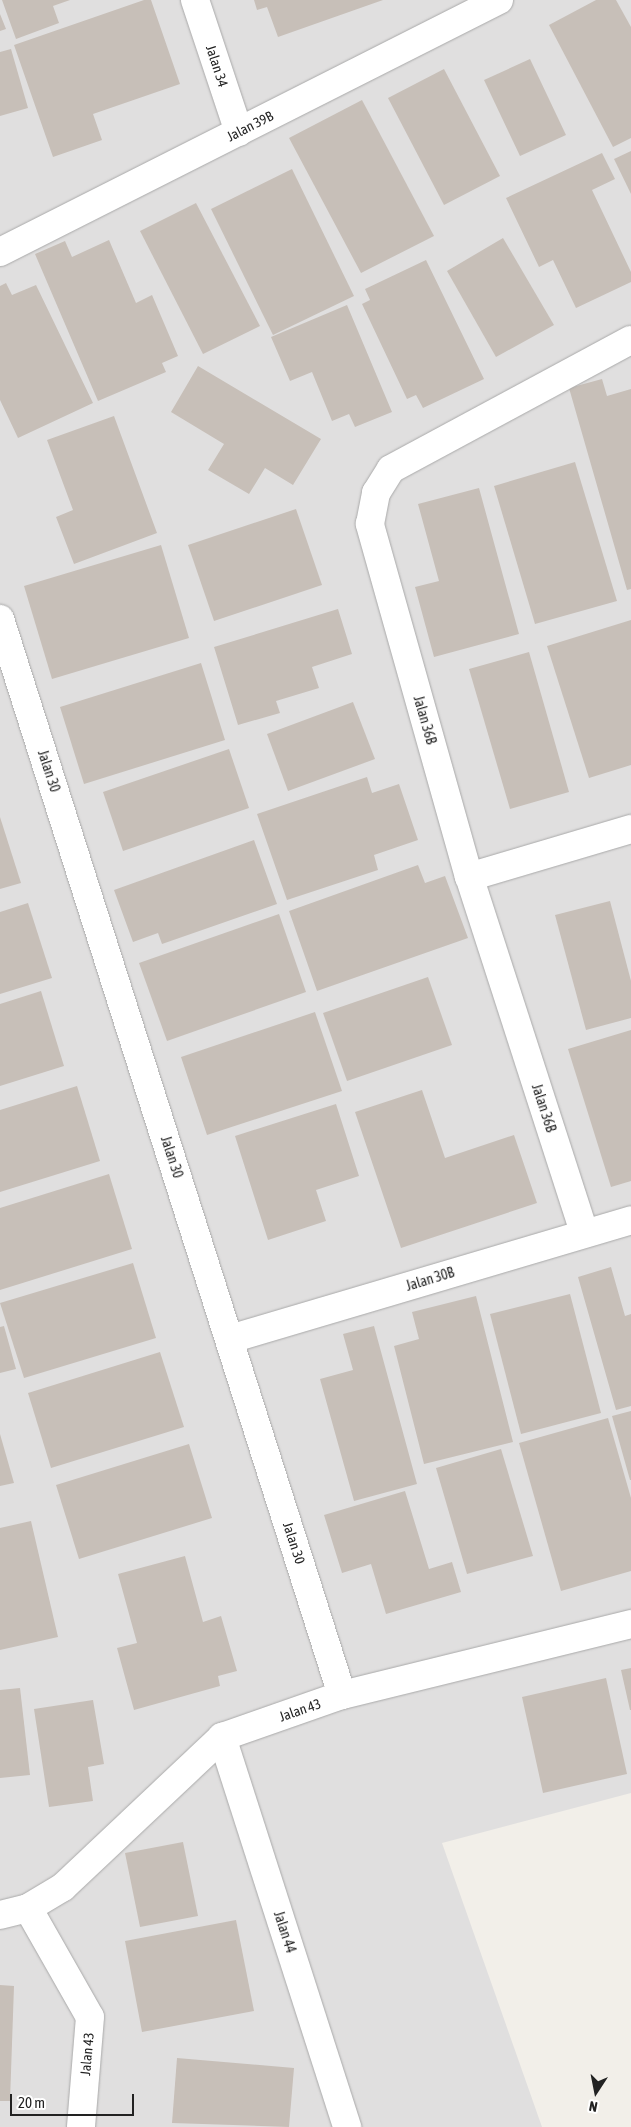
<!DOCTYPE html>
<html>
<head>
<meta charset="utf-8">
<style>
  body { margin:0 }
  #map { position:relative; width:631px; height:2127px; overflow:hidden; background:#f2efe9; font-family:"Asap Condensed",sans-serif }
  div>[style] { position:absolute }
  .residential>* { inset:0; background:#e0dfdf }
  .building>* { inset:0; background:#c7bfb8 }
  .roads { filter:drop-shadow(0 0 1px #a9a9a9) drop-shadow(0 0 1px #a9a9a9) }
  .minor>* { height:28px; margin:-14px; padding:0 14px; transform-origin:14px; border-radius:14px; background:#fff }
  span { translate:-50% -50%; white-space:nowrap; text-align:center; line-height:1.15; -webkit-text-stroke:5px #fff; paint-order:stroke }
  .street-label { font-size:14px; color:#222 }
  .north { position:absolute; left:571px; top:2067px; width:50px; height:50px; -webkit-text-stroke:4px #fff; paint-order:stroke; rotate:191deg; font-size:14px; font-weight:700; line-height:20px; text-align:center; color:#222 }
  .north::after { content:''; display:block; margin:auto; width:18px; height:22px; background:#222; clip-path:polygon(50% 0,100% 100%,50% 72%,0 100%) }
  .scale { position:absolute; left:10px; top:2094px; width:124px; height:22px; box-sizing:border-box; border:2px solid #222; border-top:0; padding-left:6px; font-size:15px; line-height:18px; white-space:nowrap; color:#222; -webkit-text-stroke:4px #fff; paint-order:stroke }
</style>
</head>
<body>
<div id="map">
  <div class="residential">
    <i style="clip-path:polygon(0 0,631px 0,631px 1793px,442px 1843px,542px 2127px,0 2127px)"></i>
  </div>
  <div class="building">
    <i style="clip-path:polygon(2px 0,70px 0,53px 6px,59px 23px,16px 39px)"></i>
    <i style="clip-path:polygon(144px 0,151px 0,180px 84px,93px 114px,102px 140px,53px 157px,14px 45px)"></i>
    <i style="clip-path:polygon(254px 0,383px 0,278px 37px,267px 7px,257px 10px)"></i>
    <i style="clip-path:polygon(596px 0,616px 0,631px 27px,631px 138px,613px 147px,549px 25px)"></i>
    <i style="clip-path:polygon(0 14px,6px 29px,0 31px)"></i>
    <i style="clip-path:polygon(11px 49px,28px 108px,0 116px,0 52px)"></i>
    <i style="clip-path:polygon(530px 59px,566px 135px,520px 156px,484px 80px)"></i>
    <i style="clip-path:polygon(444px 69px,500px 176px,444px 205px,388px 98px)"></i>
    <i style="clip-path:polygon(362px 100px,434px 236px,361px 273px,289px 138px)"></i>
    <i style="clip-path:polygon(631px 151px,631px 194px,614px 159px)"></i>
    <i style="clip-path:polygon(602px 153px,615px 179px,592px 190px,631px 272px,631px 282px,576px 308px,553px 260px,539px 267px,506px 198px)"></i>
    <i style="clip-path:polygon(292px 169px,354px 296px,273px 335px,211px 209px)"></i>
    <i style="clip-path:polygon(196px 203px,260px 326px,203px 354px,140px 231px)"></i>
    <i style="clip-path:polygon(503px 238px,554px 325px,496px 357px,447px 271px)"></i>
    <i style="clip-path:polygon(109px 240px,136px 303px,152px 295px,178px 356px,162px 363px,166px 372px,98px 401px,35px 254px,65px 241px,72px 257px)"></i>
    <i style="clip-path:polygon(426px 260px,484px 379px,423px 408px,416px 395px,407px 399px,362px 304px,370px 300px,365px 289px)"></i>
    <i style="clip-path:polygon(6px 283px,12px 295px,36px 285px,93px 403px,18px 438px,0 400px,0 286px)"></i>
    <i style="clip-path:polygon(347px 305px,392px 412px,355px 427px,349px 414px,332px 421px,312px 372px,290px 381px,271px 337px)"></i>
    <i style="clip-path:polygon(198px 366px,321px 439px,293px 485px,265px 468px,249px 494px,208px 470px,224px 444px,171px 412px)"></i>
    <i style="clip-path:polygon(602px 379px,607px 396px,631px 389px,631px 589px,627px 590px,569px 388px)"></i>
    <i style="clip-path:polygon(114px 416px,157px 533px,74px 564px,56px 517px,73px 510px,47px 440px)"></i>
    <i style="clip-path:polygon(575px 462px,617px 601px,535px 624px,494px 486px)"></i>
    <i style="clip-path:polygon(479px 488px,519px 634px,434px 657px,415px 587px,439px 581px,418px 504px)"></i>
    <i style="clip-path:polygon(296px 509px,322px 585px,214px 621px,188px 545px)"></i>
    <i style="clip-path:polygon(161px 545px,189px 638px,52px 679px,24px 586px)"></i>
    <i style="clip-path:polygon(338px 609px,352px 654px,312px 667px,319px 688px,276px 701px,280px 713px,238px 725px,214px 647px)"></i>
    <i style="clip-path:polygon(631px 620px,631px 765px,589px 778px,547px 646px)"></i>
    <i style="clip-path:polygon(529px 652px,569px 792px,510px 809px,469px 669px)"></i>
    <i style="clip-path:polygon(201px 663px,225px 740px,84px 784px,60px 707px)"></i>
    <i style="clip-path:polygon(353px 702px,375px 759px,288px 791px,267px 734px)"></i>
    <i style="clip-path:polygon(229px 749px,249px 808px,123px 851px,103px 792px)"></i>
    <i style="clip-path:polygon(367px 777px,372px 793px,399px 784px,418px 840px,374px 855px,378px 870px,287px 900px,257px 814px)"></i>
    <i style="clip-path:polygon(0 817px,21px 883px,0 889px)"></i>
    <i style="clip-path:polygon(254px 840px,277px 904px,162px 944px,158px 933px,133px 942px,114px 890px)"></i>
    <i style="clip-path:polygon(418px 865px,425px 883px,445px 876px,468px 938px,317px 991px,289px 911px)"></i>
    <i style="clip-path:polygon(610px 901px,631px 981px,631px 1018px,586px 1030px,555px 915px)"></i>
    <i style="clip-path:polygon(28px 903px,52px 978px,0 994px,0 912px)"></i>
    <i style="clip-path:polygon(279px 914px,306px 992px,167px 1041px,139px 963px)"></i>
    <i style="clip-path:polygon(428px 977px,452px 1045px,347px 1081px,323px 1013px)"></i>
    <i style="clip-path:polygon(41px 991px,64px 1066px,0 1086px,0 1004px)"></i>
    <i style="clip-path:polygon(315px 1012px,342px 1091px,207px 1135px,181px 1057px)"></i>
    <i style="clip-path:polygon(631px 1030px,631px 1181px,611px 1187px,568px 1049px)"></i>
    <i style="clip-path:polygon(77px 1086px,100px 1161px,0 1192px,0 1110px)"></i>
    <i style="clip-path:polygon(422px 1090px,445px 1158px,514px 1135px,537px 1203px,401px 1248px,355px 1112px)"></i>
    <i style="clip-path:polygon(336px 1104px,359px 1176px,316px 1190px,326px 1221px,268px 1240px,235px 1136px)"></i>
    <i style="clip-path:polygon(109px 1174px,132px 1249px,0 1290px,0 1208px)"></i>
    <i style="clip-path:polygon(133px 1263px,156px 1338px,24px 1378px,0 1303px)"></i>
    <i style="clip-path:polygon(611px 1267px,625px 1316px,631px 1314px,631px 1406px,616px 1410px,578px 1277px)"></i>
    <i style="clip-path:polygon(570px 1294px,601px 1413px,521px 1434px,490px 1314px)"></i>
    <i style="clip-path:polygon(476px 1296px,513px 1442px,424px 1464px,394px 1346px,419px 1339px,412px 1312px)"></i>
    <i style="clip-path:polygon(4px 1326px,16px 1369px,0 1373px,0 1327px)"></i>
    <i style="clip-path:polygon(374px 1326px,417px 1484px,354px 1501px,320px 1379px,353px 1370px,343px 1334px)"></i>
    <i style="clip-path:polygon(160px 1352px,184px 1427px,51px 1468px,28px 1393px)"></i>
    <i style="clip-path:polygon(631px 1411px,631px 1480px,630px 1480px,612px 1416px)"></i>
    <i style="clip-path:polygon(608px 1418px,631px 1498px,631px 1571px,561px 1591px,519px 1443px)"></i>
    <i style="clip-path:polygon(0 1434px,14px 1483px,0 1486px)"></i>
    <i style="clip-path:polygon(189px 1444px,212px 1518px,79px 1559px,56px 1485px)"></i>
    <i style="clip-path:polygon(501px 1449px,533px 1556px,467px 1574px,436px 1468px)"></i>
    <i style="clip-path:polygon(405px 1491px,429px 1569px,452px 1562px,461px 1592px,386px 1614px,371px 1564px,342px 1573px,324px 1515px)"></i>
    <i style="clip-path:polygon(31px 1521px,58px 1637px,0 1650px,0 1528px)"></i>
    <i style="clip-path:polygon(185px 1556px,203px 1622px,221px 1616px,237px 1671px,218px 1676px,220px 1686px,134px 1710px,117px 1648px,137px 1643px,118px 1574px)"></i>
    <i style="clip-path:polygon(631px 1668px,631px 1710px,630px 1710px,621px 1670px)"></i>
    <i style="clip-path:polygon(606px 1678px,627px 1774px,543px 1793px,522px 1697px)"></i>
    <i style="clip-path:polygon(20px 1688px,30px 1775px,0 1778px,0 1690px)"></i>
    <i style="clip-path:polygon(93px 1700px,104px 1764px,88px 1767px,93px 1801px,49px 1807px,34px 1709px)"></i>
    <i style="clip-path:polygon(183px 1842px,198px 1916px,140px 1927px,125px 1853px)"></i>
    <i style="clip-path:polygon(236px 1920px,254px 2011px,142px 2032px,125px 1941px)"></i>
    <i style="clip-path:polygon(0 1985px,14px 1986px,10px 2101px,0 2101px)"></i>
    <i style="clip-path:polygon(177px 2058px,294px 2068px,289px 2127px,172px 2123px)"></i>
  </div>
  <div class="roads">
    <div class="minor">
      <i style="left:195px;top:0;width:139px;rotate:71.6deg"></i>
      <i style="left:0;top:252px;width:559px;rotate:-26.79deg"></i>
      <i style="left:0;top:619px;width:1129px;rotate:72.37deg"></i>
      <i style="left:469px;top:877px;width:169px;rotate:-16.5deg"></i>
      <i style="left:584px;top:1232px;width:373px;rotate:-107.9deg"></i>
      <i style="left:469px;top:877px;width:367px;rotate:-105.7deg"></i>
      <i style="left:370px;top:524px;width:32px;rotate:-79deg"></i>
      <i style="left:376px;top:493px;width:28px;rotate:-58deg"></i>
      <i style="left:391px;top:469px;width:272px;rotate:-28.3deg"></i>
      <i style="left:230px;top:1339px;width:418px;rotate:-16.5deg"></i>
      <i style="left:222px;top:1737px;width:410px;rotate:72.2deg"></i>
      <i style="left:28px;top:1908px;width:125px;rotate:60.4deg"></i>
      <i style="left:90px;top:2017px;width:110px;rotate:94.7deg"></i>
      <i style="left:0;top:1915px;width:29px;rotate:-14deg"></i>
      <i style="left:28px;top:1908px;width:41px;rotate:-31deg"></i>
      <i style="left:63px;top:1887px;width:219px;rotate:-43.3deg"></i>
      <i style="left:222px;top:1737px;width:127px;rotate:-19.3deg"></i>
      <i style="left:342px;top:1695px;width:298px;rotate:-13.8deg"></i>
    </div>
  </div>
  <div class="street-label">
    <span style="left:217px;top:66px;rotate:72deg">Jalan 34</span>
    <span style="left:250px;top:126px;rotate:-27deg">Jalan 39B</span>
    <span style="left:425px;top:720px;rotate:74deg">Jalan 36B</span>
    <span style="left:49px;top:771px;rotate:72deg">Jalan 30</span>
    <span style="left:544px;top:1108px;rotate:72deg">Jalan 36B</span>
    <span style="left:172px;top:1157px;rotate:72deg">Jalan 30</span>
    <span style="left:430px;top:1279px;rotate:-17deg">Jalan 30B</span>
    <span style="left:294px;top:1543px;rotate:72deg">Jalan 30</span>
    <span style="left:300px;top:1710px;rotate:-19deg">Jalan 43</span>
    <span style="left:285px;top:1932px;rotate:72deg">Jalan 44</span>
    <span style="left:87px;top:2054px;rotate:-85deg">Jalan 43</span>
  </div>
  <div class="north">N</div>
  <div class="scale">20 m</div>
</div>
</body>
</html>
